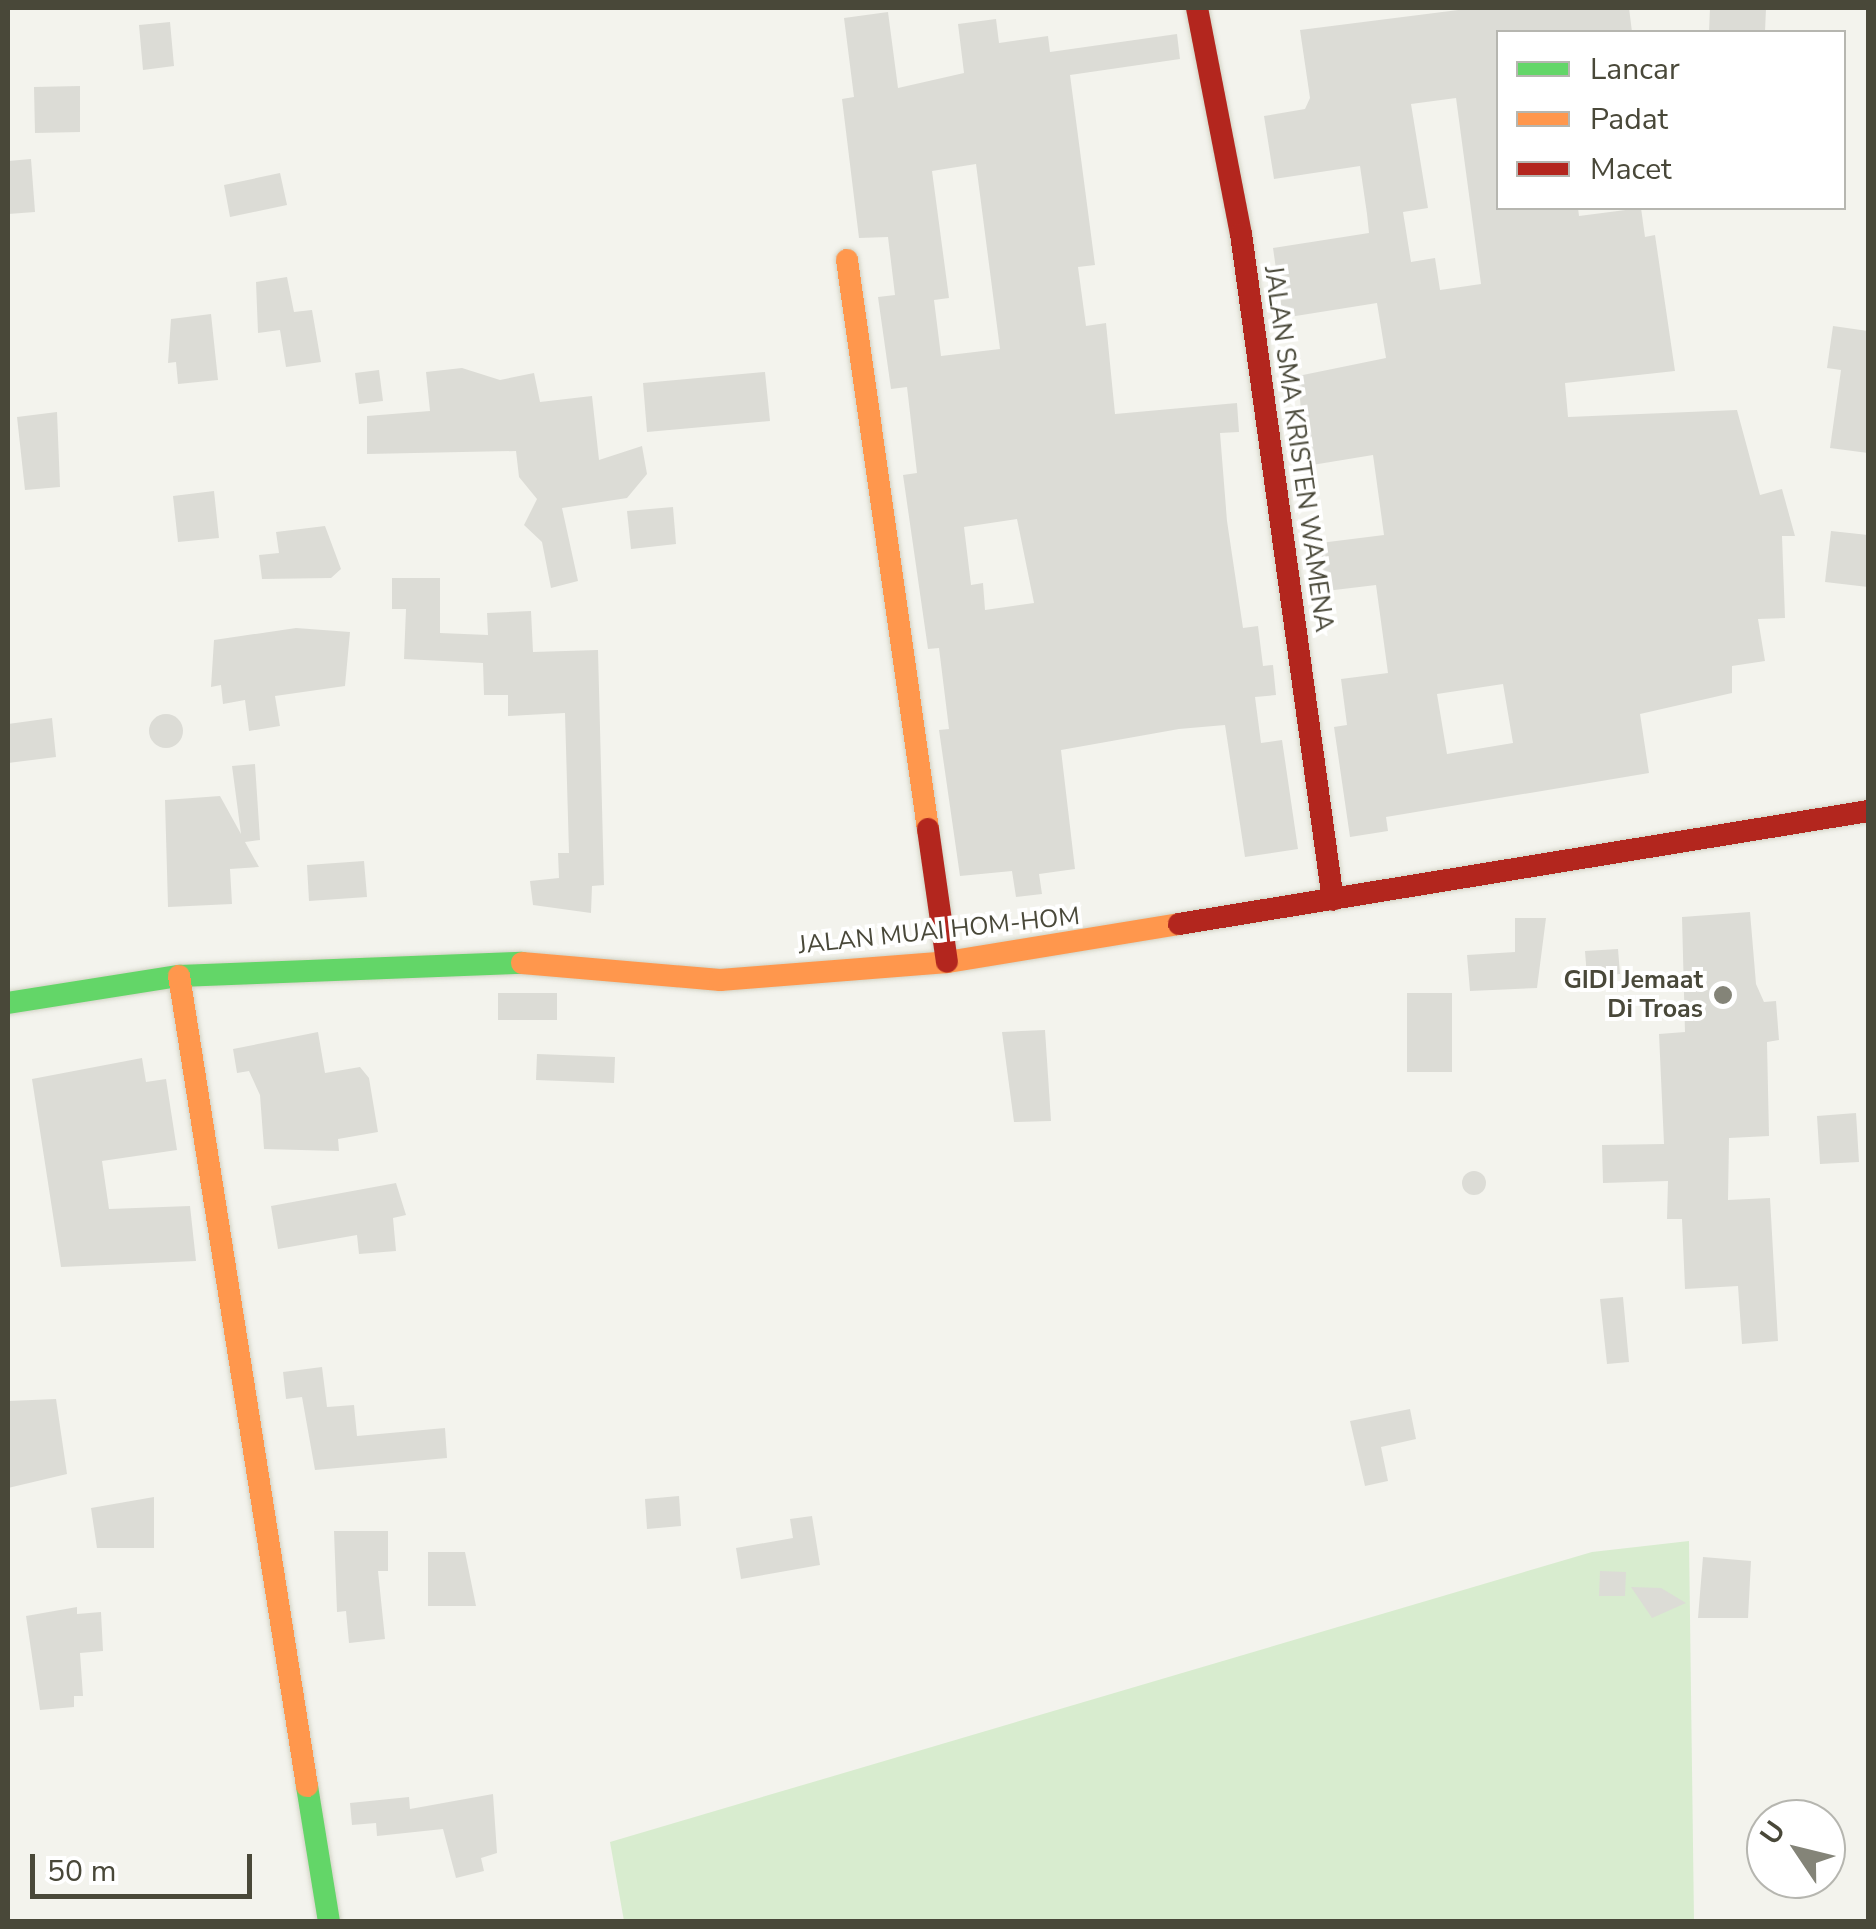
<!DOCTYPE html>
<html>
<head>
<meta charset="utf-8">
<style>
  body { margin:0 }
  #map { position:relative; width:1876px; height:1929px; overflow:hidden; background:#f3f3ed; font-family:"Nunito Sans",sans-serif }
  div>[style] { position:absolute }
  .green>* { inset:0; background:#d8eccf }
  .building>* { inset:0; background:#dcdcd6 }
  .round { border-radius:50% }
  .roads { filter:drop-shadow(0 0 2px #d1d2c4) drop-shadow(0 0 2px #d1d2c4) }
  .fast>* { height:22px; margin:-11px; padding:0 11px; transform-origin:11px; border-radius:11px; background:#63d668 }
  .slow>* { height:22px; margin:-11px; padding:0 11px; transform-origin:11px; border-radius:11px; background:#ff974d }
  .jam>* { height:22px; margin:-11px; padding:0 11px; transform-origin:11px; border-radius:11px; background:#b3261e }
  .dots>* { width:28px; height:28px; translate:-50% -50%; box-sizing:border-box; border:5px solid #fff; border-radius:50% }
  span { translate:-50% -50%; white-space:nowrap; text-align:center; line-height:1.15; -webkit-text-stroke:8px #fff; paint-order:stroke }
  .street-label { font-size:25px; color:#494839 }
  .poi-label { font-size:25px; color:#494839; font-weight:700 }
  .right { translate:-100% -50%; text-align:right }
  .frame { position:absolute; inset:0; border:10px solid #494839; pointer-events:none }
  .legend { position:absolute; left:1496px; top:30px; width:350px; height:180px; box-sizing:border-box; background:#fff; border:2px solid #b6b6b0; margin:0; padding:12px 18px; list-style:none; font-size:30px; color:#494839 }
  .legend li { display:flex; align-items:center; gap:20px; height:50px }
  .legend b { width:50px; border:2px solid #b6b6b0 }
  .north { position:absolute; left:1746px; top:1799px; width:100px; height:100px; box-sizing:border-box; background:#fff; border:2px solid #b6b6b0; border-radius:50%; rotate:305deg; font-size:28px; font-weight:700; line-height:40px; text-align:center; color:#494839 }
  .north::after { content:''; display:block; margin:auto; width:35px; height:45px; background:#848478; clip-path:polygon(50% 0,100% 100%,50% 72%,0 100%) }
  .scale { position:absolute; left:30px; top:1854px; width:222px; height:45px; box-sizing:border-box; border:5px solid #494839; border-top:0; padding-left:12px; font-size:30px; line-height:35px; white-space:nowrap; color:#494839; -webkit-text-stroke:8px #fff; paint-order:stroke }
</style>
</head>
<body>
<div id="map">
  <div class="green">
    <i style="clip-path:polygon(1689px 1541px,1694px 1921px,624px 1921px,610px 1842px,1592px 1552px)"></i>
  </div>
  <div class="building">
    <i style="clip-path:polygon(evenodd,1474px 8px,1629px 8px,1632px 32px,1498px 32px,1498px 208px,1578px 208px,1579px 216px,1641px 208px,1645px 237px,1655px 235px,1675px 371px,1565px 383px,1568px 417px,1737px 410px,1760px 495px,1782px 489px,1795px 536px,1782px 536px,1785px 618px,1758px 619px,1765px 661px,1732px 666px,1732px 693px,1640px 714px,1649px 773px,1386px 817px,1388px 831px,1350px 837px,1334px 727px,1347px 725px,1341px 679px,1388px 673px,1376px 585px,1326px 591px,1320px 543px,1384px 535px,1373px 455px,1306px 466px,1298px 376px,1386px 358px,1377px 303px,1283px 318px,1273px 248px,1369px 233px,1367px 214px,1360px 166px,1274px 179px,1264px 116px,1305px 109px,1310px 98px,1300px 30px,1474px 8px,1456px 98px,1481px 284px,1440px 290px,1435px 258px,1411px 262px,1403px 212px,1428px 208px,1411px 104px,1456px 98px,1474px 8px,1503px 684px,1513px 743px,1447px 754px,1437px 694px,1503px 684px)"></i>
    <i style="clip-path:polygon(1710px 8px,1766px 8px,1765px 32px,1709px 32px)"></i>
    <i style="clip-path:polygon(evenodd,888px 12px,898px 88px,964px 73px,958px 24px,996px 19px,999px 43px,1048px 36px,1050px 52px,1177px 34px,1180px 59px,1070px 75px,1095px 265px,1078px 267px,1086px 326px,1106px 323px,1115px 414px,1237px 403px,1239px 432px,1220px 433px,1227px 521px,1243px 628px,1258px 626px,1263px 666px,1273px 665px,1276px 695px,1255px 697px,1261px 743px,1282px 740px,1298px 849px,1245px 857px,1225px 725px,1179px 729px,1061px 750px,1075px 869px,1039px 874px,1042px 894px,1016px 897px,1012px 871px,960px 876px,939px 730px,949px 729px,939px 648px,928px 649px,903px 475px,917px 473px,907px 387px,891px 389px,878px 297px,895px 295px,888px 237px,859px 238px,842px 99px,854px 97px,844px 18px,888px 12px,976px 164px,1000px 349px,941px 356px,934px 300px,949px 298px,932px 171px,976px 164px,888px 12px,1017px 519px,1034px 603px,985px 610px,983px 583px,971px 585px,964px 527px,1017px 519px)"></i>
    <i style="clip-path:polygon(170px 22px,174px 66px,143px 70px,139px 25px)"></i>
    <i style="clip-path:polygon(80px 86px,80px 132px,35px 133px,34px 87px)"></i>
    <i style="clip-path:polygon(31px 159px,35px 212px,8px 214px,8px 161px)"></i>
    <i style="clip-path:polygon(280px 173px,287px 205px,230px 217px,224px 185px)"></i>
    <i style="clip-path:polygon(287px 277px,294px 312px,312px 310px,321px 362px,286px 367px,280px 330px,258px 333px,256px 282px)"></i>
    <i style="clip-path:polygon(211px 314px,218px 380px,178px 384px,176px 362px,168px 363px,171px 319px)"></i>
    <i style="clip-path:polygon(1833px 326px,1868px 331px,1868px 453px,1830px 448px,1841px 370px,1827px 368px)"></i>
    <i style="clip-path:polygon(462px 368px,500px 380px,534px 373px,540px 402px,592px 396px,599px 460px,642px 446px,647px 474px,627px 498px,562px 508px,578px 581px,551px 588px,542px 542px,524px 525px,537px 499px,519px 477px,516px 451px,367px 454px,367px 416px,430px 411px,426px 372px)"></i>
    <i style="clip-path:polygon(379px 370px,383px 401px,359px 404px,355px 373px)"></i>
    <i style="clip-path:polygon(765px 372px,770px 421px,647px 432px,643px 383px)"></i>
    <i style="clip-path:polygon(57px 412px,60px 487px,25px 490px,17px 417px)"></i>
    <i style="clip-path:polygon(214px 491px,219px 538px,178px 542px,173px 496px)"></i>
    <i style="clip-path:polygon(673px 507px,676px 544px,631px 549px,627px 511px)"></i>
    <i style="clip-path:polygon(325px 526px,341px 569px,331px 578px,262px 579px,259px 555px,279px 553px,276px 532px)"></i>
    <i style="clip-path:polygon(1831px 531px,1868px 535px,1868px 587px,1825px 582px)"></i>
    <i style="clip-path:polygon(392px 578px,440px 578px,440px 633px,488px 635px,487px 613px,531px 611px,533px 652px,598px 650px,604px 885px,592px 886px,591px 913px,533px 905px,530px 881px,559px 878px,558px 853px,569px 853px,565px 713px,508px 716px,508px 695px,484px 695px,483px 663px,404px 659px,406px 609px,392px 609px)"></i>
    <i style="clip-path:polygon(296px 628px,350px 632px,345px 686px,275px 696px,280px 726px,249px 731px,245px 700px,223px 704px,221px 685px,211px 687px,214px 640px)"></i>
    <i class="round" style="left:149px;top:714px;width:34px;height:34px"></i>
    <i style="clip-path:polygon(52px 718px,56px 757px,8px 763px,8px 724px)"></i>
    <i style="clip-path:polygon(255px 764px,260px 840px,245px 842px,259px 867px,230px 869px,232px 904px,168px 907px,165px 800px,220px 796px,241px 834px,232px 766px)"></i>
    <i style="clip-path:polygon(364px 861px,367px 897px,309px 901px,307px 865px)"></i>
    <i style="clip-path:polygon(1750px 912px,1756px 984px,1764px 1002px,1776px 1001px,1779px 1040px,1767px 1042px,1769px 1136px,1729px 1138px,1728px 1200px,1770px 1198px,1778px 1341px,1742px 1344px,1738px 1286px,1685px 1289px,1682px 1219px,1667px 1219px,1668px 1181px,1603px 1183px,1602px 1145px,1664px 1144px,1659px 1034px,1685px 1032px,1682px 917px)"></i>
    <i style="clip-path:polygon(1515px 918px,1546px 918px,1537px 988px,1470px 991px,1467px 955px,1515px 952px)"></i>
    <i style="clip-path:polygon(1618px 949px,1620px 974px,1587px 977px,1585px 951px)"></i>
    <i style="clip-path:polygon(498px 993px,557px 993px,557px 1020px,498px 1020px)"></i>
    <i style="clip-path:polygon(1407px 993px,1452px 993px,1452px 1072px,1407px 1072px)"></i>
    <i style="clip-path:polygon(1045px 1030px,1051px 1121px,1014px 1122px,1002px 1032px)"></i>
    <i style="clip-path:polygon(318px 1032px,325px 1073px,360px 1067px,369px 1078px,378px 1132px,338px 1139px,339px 1151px,264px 1149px,260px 1095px,249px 1071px,237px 1073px,233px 1049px)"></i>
    <i style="clip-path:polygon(537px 1054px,615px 1057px,614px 1083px,536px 1080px)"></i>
    <i style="clip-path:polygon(142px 1058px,146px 1082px,166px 1079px,177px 1150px,102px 1161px,109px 1209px,190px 1206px,196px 1261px,61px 1267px,32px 1079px)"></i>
    <i style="clip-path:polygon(1856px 1113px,1859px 1162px,1820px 1164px,1817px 1116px)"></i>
    <i class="round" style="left:1462px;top:1171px;width:24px;height:24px"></i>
    <i style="clip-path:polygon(396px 1183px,406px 1215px,393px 1218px,396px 1251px,359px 1254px,357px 1235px,278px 1249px,271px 1206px)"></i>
    <i style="clip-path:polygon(1623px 1297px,1629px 1362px,1607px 1364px,1600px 1299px)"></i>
    <i style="clip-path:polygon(322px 1367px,327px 1407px,354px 1405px,357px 1436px,445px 1428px,447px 1458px,315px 1470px,302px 1397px,286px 1399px,283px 1372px)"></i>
    <i style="clip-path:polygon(56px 1399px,67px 1474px,8px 1488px,8px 1401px)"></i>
    <i style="clip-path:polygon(1410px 1409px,1416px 1439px,1381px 1447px,1388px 1481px,1365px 1486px,1350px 1421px)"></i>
    <i style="clip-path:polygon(679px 1496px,681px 1526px,647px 1529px,645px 1499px)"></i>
    <i style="clip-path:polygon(154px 1497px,154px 1548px,97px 1548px,91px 1508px)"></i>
    <i style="clip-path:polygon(812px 1516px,820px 1565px,741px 1579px,736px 1548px,793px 1538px,790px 1519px)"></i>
    <i style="clip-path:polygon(334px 1531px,388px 1531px,388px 1571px,378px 1571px,385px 1639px,349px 1643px,346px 1611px,337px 1612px)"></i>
    <i style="clip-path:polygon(428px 1552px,465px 1552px,476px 1606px,428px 1606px)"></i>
    <i style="clip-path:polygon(1703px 1557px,1751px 1561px,1748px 1618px,1698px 1618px)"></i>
    <i style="clip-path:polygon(1600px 1571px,1626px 1572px,1625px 1596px,1599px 1596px)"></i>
    <i style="clip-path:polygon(1631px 1587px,1661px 1588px,1686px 1603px,1652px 1618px)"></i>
    <i style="clip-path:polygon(77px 1607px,77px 1614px,101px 1612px,103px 1651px,80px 1653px,83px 1696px,74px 1696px,74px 1707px,40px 1710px,26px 1616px)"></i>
    <i style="clip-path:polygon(493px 1794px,497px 1853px,481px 1858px,484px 1871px,456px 1878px,443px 1829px,377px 1836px,376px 1823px,352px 1825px,350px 1803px,409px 1797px,410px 1809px)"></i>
  </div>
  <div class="roads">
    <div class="fast">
      <i style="left:8px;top:1003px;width:173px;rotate:-9deg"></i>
      <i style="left:179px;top:976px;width:343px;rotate:-2.2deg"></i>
      <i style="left:307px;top:1786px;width:138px;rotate:80.8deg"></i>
    </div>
    <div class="slow">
      <i style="left:847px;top:260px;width:575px;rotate:81.9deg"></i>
      <i style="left:522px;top:963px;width:199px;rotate:4.9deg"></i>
      <i style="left:720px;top:980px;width:228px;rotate:-4.5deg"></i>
      <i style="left:947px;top:962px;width:235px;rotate:-9.3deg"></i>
      <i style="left:179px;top:976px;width:820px;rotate:81.02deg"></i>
    </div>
    <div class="jam">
      <i style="left:1197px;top:8px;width:230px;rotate:79deg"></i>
      <i style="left:1241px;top:234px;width:672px;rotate:82.14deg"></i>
      <i style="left:928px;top:829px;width:134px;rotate:81.9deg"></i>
      <i style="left:1179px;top:924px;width:698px;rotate:-9.31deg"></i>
    </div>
  </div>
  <div class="dots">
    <i style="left:1723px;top:995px;background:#848478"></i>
  </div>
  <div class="street-label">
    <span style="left:1298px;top:449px;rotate:82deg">JALAN SMA KRISTEN WAMENA</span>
    <span style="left:939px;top:931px;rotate:-6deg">JALAN MUAI HOM-HOM</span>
  </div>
  <div class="poi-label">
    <span class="right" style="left:1703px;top:995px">GIDI Jemaat<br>Di Troas</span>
  </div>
  <div class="frame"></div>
  <ul class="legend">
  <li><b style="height:12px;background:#63d668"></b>Lancar</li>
  <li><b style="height:12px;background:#ff974d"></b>Padat</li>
  <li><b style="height:12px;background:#b3261e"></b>Macet</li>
  </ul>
  <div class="north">U</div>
  <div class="scale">50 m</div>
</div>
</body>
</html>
